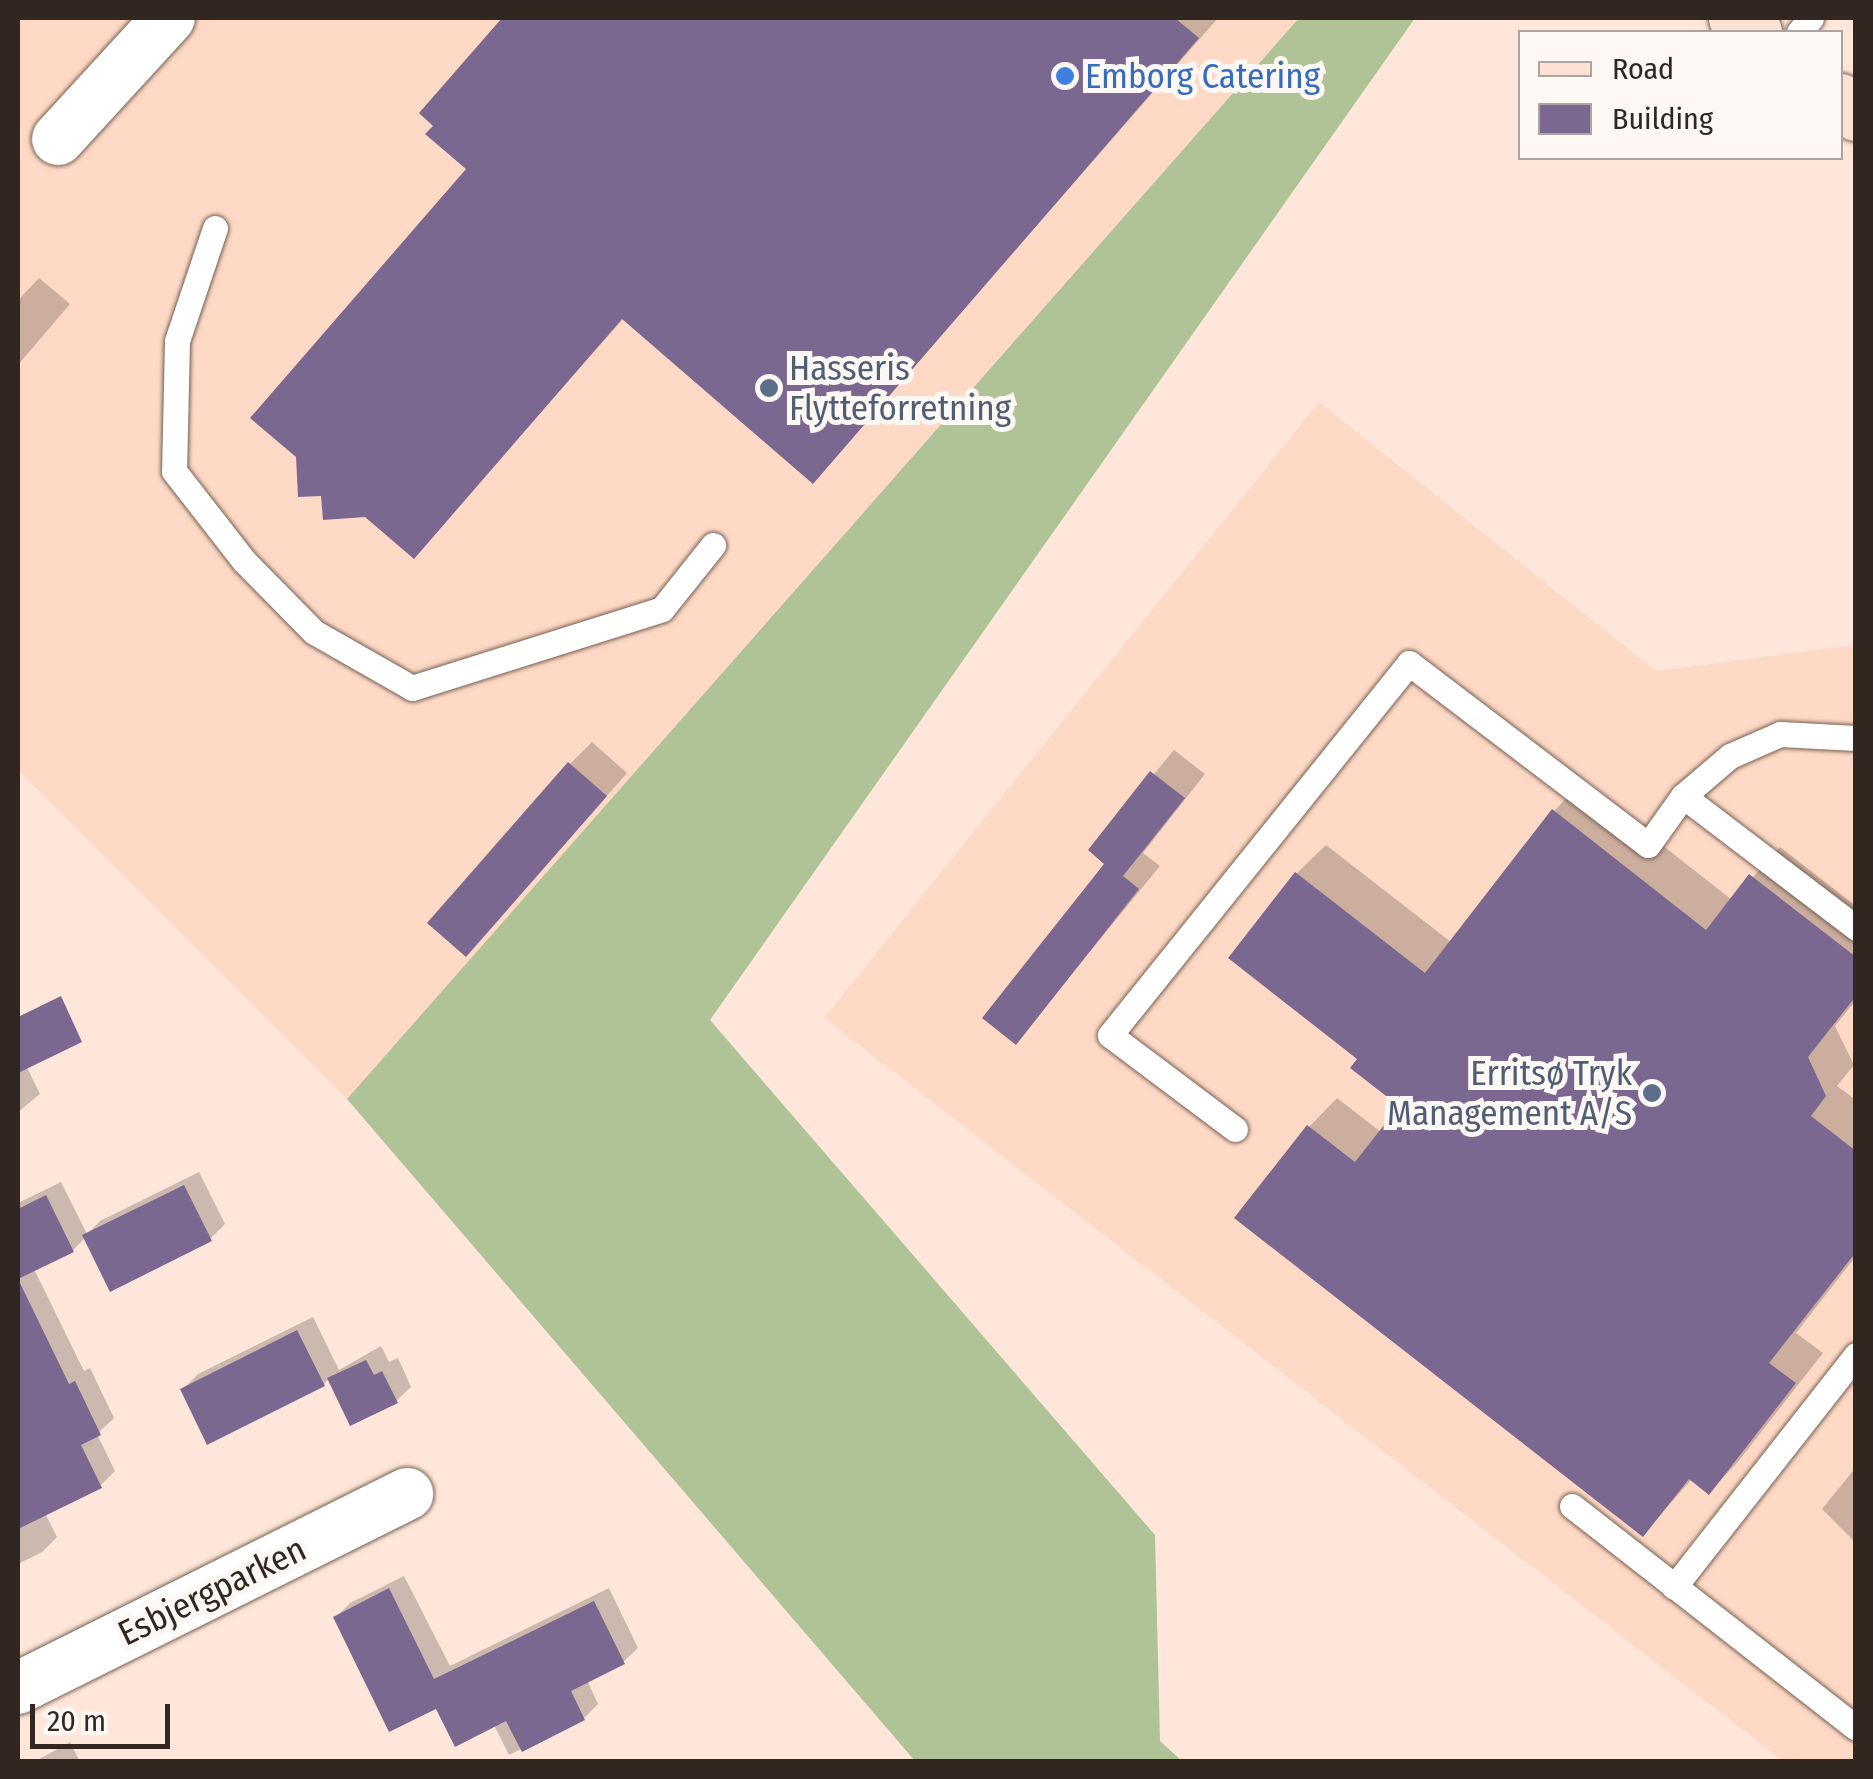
<!DOCTYPE html>
<html>
<head>
<meta charset="utf-8">
<style>
  body { margin:0 }
  #map { position:relative; width:1873px; height:1779px; overflow:hidden; background:#fee7da; font-family:"Fira Sans Condensed",sans-serif }
  div>[style] { position:absolute }
  .built>* { inset:0; background:#fedac6 }
  .forest>* { inset:0; background:#afc396 }
  .shadow>* { inset:0; background:#0003 }
  .building>* { inset:0; background:#7b6890 }
  .roads { filter:drop-shadow(0 0 2px #775f51) drop-shadow(0 0 2px #775f51) }
  .lane>* { height:25px; margin:-12.5px; padding:0 12.5px; transform-origin:12.5px; border-radius:12.5px; background:#fff }
  .street>* { height:52px; margin:-26px; padding:0 26px; transform-origin:26px; border-radius:26px; background:#fff }
  .secondary>* { height:55px; margin:-27.5px; padding:0 27.5px; transform-origin:27.5px; border-radius:27.5px; background:#fbe2d5 }
  .dots>* { width:28px; height:28px; translate:-50% -50%; box-sizing:border-box; border:5px solid #fef8f5; border-radius:50% }
  span { translate:-50% -50%; white-space:nowrap; text-align:center; line-height:1.15; -webkit-text-stroke:10px #fef8f5; paint-order:stroke }
  .shop-label { font-size:35px; color:#366cbe }
  .left { translate:0 -50%; text-align:left }
  .service-label { font-size:35px; color:#4e5e75 }
  .right { translate:-100% -50%; text-align:right }
  .street-label { font-size:35px; color:#312620 }
  .frame { position:absolute; inset:0; border:20px solid #312620; pointer-events:none }
  .legend { position:absolute; left:1518px; top:30px; width:325px; height:130px; box-sizing:border-box; background:#fef8f5; border:2px solid #aca4a0; margin:0; padding:12px 18px; list-style:none; font-size:30px; color:#312620 }
  .legend li { display:flex; align-items:center; gap:20px; height:50px }
  .legend b { width:50px; border:2px solid #aca4a0 }
  .scale { position:absolute; left:30px; top:1704px; width:140px; height:45px; box-sizing:border-box; border:5px solid #312620; border-top:0; padding-left:12px; font-size:30px; line-height:35px; white-space:nowrap; color:#312620; -webkit-text-stroke:8px #fef8f5; paint-order:stroke }
</style>
</head>
<body>
<div id="map">
  <div class="built">
    <i style="clip-path:polygon(18px 18px,1299px 18px,347px 1099px,18px 770px)"></i>
    <i style="clip-path:polygon(1319px 402px,1656px 671px,1855px 645px,1855px 1761px,1783px 1761px,824px 1018px)"></i>
  </div>
  <div class="forest">
    <i style="clip-path:polygon(1299px 18px,1415px 18px,710px 1020px,1155px 1535px,1160px 1741px,1182px 1761px,915px 1761px,347px 1099px)"></i>
  </div>
  <div class="shadow">
    <i style="clip-path:polygon(505px 18px,1218px 18px,813px 481px,624px 318px,413px 556px,469px 169px,422px 113px)"></i>
    <i style="clip-path:polygon(39px 278px,70px 304px,18px 365px,18px 300px)"></i>
    <i style="clip-path:polygon(592px 742px,627px 773px,488px 932px,570px 764px)"></i>
    <i style="clip-path:polygon(1174px 750px,1205px 774px,1143px 853px,1160px 866px,1016px 1042px,1108px 863px,1091px 850px)"></i>
    <i style="clip-path:polygon(1582px 782px,1732px 900px,1780px 847px,1856px 906px,1856px 1000px,1835px 1026px,1854px 1065px,1837px 1086px,1856px 1100px,1856px 1256px,1796px 1333px,1823px 1353px,1737px 1463px,1709px 1492px,1692px 1479px,1643px 1534px,1309px 1127px,1337px 1098px,1381px 1132px,1403px 1105px,1361px 1059px,1231px 958px,1297px 873px,1326px 845px,1451px 942px,1554px 811px)"></i>
    <i style="clip-path:polygon(18px 1049px,40px 1094px,18px 1112px)"></i>
    <i style="clip-path:polygon(199px 1172px,225px 1224px,210px 1239px,86px 1237px,73px 1250px,34px 1269px,84px 1371px,90px 1368px,114px 1418px,97px 1434px,115px 1471px,100px 1486px,45px 1513px,57px 1537px,42px 1552px,18px 1564px,18px 1343px,26px 1331px,18px 1335px,18px 1203px,61px 1182px,87px 1234px,100px 1221px)"></i>
    <i style="clip-path:polygon(313px 1317px,339px 1370px,381px 1346px,389px 1362px,398px 1358px,411px 1387px,396px 1401px,330px 1378px,324px 1384px,183px 1389px,198px 1374px)"></i>
    <i style="clip-path:polygon(1856px 1467px,1856px 1543px,1822px 1509px)"></i>
    <i style="clip-path:polygon(404px 1576px,450px 1666px,609px 1588px,638px 1648px,623px 1662px,587px 1680px,598px 1704px,584px 1718px,509px 1755px,494px 1725px,437px 1705px,336px 1617px,350px 1603px)"></i>
    <i style="clip-path:polygon(70px 1742px,80px 1762px,34px 1762px)"></i>
  </div>
  <div class="building">
    <i style="clip-path:polygon(502px 18px,1175px 18px,1199px 38px,813px 484px,622px 319px,414px 559px,365px 517px,323px 520px,321px 496px,298px 497px,296px 457px,250px 418px,466px 169px,425px 134px,433px 126px,419px 113px)"></i>
    <i style="clip-path:polygon(568px 762px,607px 796px,466px 957px,427px 923px)"></i>
    <i style="clip-path:polygon(1150px 771px,1185px 798px,1123px 876px,1139px 889px,1016px 1045px,982px 1018px,1104px 864px,1088px 850px)"></i>
    <i style="clip-path:polygon(1552px 809px,1706px 930px,1749px 874px,1856px 957px,1856px 996px,1808px 1057px,1826px 1096px,1811px 1116px,1856px 1151px,1856px 1252px,1769px 1363px,1796px 1383px,1709px 1495px,1689px 1479px,1643px 1537px,1234px 1218px,1307px 1125px,1355px 1162px,1399px 1106px,1350px 1068px,1357px 1059px,1228px 958px,1295px 872px,1425px 973px)"></i>
    <i style="clip-path:polygon(61px 996px,82px 1042px,18px 1073px,18px 1017px)"></i>
    <i style="clip-path:polygon(184px 1185px,212px 1241px,110px 1292px,82px 1235px)"></i>
    <i style="clip-path:polygon(46px 1195px,74px 1252px,18px 1279px,69px 1384px,75px 1381px,101px 1435px,81px 1445px,102px 1488px,18px 1529px,18px 1209px)"></i>
    <i style="clip-path:polygon(297px 1330px,325px 1386px,207px 1445px,180px 1389px)"></i>
    <i style="clip-path:polygon(366px 1360px,374px 1375px,382px 1371px,398px 1403px,350px 1426px,327px 1378px)"></i>
    <i style="clip-path:polygon(389px 1588px,434px 1679px,594px 1601px,625px 1664px,571px 1691px,585px 1720px,522px 1752px,506px 1721px,455px 1747px,436px 1709px,389px 1732px,333px 1617px)"></i>
  </div>
  <div class="roads">
    <div class="lane">
      <i style="left:1799px;top:32px;width:18px;rotate:-49deg"></i>
      <i style="left:215px;top:228px;width:119px;rotate:108.6deg"></i>
      <i style="left:177px;top:341px;width:130px;rotate:91.3deg"></i>
      <i style="left:174px;top:471px;width:114px;rotate:52.1deg"></i>
      <i style="left:244px;top:561px;width:100px;rotate:45.4deg"></i>
      <i style="left:314px;top:632px;width:113px;rotate:29.7deg"></i>
      <i style="left:412px;top:688px;width:262px;rotate:-17.5deg"></i>
      <i style="left:662px;top:609px;width:82px;rotate:-51.4deg"></i>
      <i style="left:1683px;top:796px;width:62px;rotate:-40.4deg"></i>
      <i style="left:1730px;top:756px;width:55px;rotate:-23.7deg"></i>
      <i style="left:1780px;top:734px;width:76px;rotate:3deg"></i>
      <i style="left:1235px;top:1129px;width:156px;rotate:-143.1deg"></i>
      <i style="left:1110px;top:1035px;width:477px;rotate:-51.2deg"></i>
      <i style="left:1409px;top:663px;width:300px;rotate:37.3deg"></i>
      <i style="left:1648px;top:845px;width:60px;rotate:-54.5deg"></i>
      <i style="left:1683px;top:796px;width:218px;rotate:37.3deg"></i>
      <i style="left:1572px;top:1506px;width:360px;rotate:38deg"></i>
      <i style="left:1674px;top:1587px;width:295px;rotate:-51.9deg"></i>
    </div>
    <div class="street">
      <i style="left:58px;top:139px;width:164px;rotate:-47.5deg"></i>
      <i style="left:18px;top:1688px;width:435px;rotate:-26.5deg"></i>
    </div>
    <div class="secondary">
      <i style="left:1736px;top:18px;width:23px;rotate:38deg"></i>
      <i style="left:1840px;top:101px;width:20px;rotate:37deg"></i>
    </div>
  </div>
  <div class="dots">
    <i style="left:1065px;top:76px;background:#3f7fe0"></i>
    <i style="left:769px;top:388px;background:#5c6f8a"></i>
    <i style="left:1652px;top:1093px;background:#5c6f8a"></i>
  </div>
  <div class="shop-label">
    <span class="left" style="left:1085px;top:76px">Emborg Catering</span>
  </div>
  <div class="service-label">
    <span class="left" style="left:789px;top:388px">Hasseris<br>Flytteforretning</span>
    <span class="right" style="left:1632px;top:1093px">Erritsø Tryk<br>Management A/S</span>
  </div>
  <div class="street-label">
    <span style="left:212px;top:1591px;rotate:-26deg">Esbjergparken</span>
  </div>
  <div class="frame"></div>
  <ul class="legend">
  <li><b style="height:12px;background:#fbe2d5"></b>Road</li>
  <li><b style="height:28px;background:#7b6890"></b>Building</li>
  </ul>
  <div class="scale">20 m</div>
</div>
</body>
</html>
